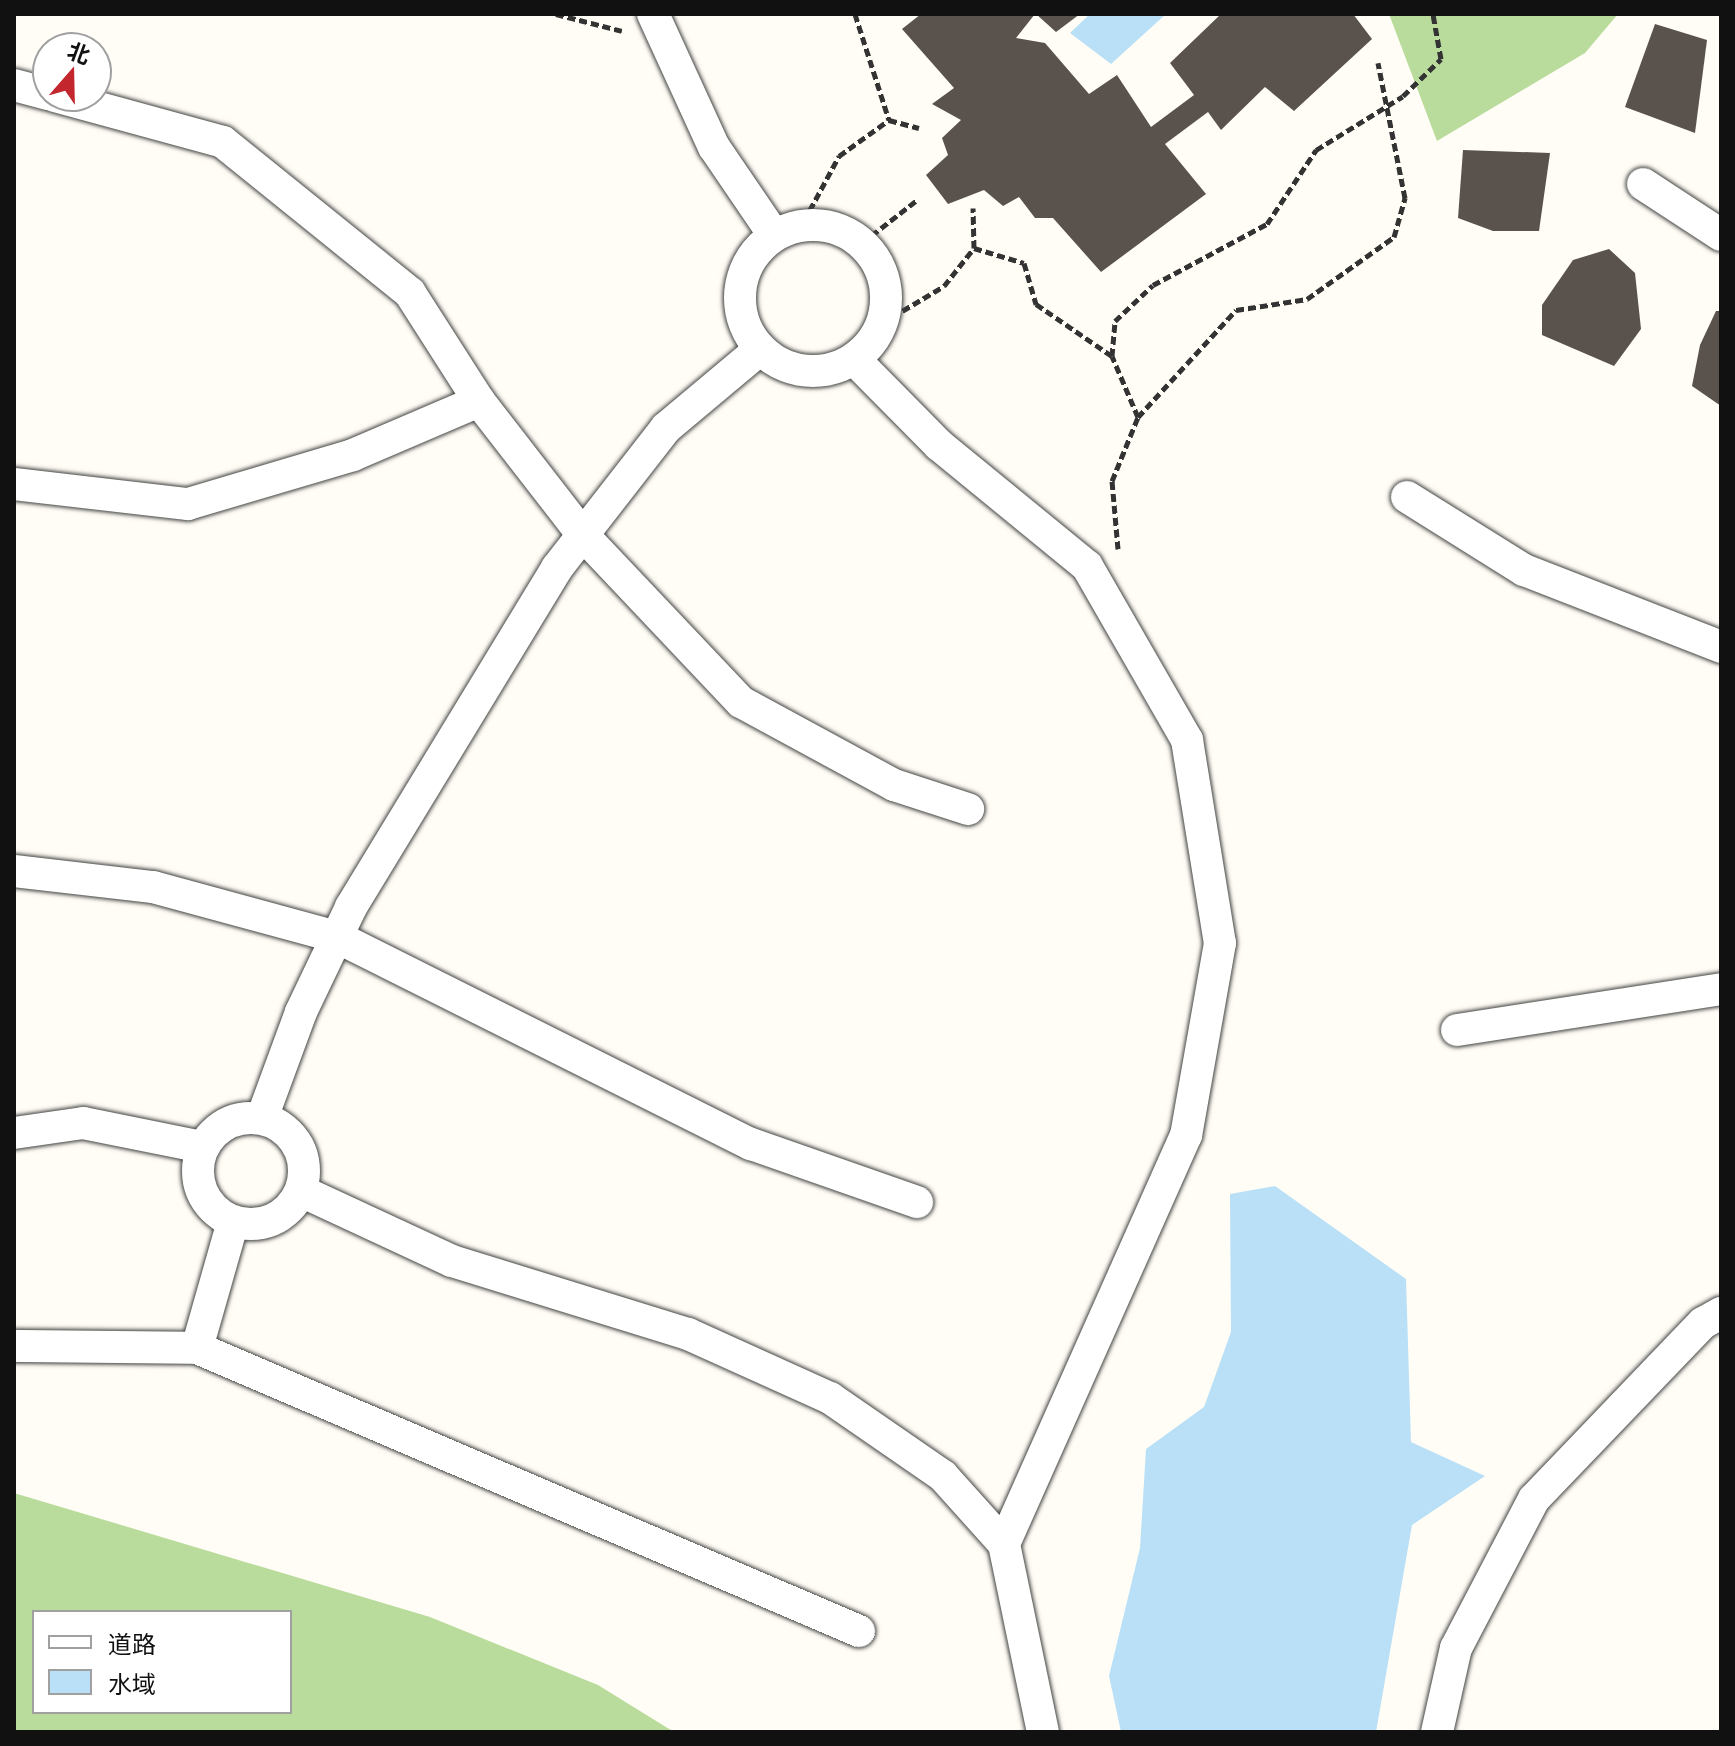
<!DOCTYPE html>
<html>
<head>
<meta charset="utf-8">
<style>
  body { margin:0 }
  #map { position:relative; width:1735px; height:1746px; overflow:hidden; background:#fffdf5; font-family:Georgia,"Noto Sans SC",serif }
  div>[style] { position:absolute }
  .forest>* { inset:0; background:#b9dc9c }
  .water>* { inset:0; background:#b9e0f7 }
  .building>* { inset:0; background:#5a524d }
  .path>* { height:5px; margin-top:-2.5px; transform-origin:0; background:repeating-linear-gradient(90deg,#333 0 8px,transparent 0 12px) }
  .roads { filter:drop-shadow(0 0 2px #444) drop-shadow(0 0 2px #444) }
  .minor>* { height:32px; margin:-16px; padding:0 16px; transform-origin:16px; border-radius:16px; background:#fff }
  .minor>.ring { margin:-16px; padding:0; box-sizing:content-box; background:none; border:32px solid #fff; border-radius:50% }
  span { translate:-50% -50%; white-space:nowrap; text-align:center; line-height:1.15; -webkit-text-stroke:8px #fff; paint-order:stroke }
  .frame { position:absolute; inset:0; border:16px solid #111; pointer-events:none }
  .legend { position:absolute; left:32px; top:1610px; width:260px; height:104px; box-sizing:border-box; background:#fff; border:2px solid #a0a0a0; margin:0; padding:10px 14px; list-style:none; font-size:24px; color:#111 }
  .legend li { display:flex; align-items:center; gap:16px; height:40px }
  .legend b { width:40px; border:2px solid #a0a0a0 }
  .north { position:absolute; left:32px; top:32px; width:80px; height:80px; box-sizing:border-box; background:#fff; border:2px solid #a0a0a0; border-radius:50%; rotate:20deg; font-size:22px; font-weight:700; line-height:32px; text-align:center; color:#111 }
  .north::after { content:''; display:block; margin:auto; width:28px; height:36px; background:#c4262e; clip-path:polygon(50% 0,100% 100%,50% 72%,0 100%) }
</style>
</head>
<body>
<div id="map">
  <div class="forest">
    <i style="clip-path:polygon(1389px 14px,1618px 14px,1585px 53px,1437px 141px)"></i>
    <i style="clip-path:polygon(evenodd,14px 1493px,430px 1617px,598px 1685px,674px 1732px,14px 1732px,14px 1493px,34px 1612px,290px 1612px,290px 1712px,34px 1712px,34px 1612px)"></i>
  </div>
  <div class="water">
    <i style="clip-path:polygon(1090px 14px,1166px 14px,1111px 64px,1070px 33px)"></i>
    <i style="clip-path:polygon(1275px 1186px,1406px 1279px,1411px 1442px,1485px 1476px,1412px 1525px,1376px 1732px,1121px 1732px,1109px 1676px,1140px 1548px,1146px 1449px,1204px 1407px,1231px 1332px,1230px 1194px)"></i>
  </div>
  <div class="building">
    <i style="clip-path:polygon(921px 14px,1035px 14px,1016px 38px,1045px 43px,1089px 94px,1117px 75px,1151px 127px,1194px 95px,1170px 63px,1221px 14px,1353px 14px,1372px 39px,1294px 111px,1265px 87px,1221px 130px,1208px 112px,1165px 144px,1206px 194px,1101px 272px,1053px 218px,1035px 218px,1019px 197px,1003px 206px,984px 190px,948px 204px,926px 175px,948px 155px,942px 138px,961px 120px,932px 104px,954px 88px,902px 29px)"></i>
    <i style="clip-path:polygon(1036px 14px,1080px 14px,1056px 32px)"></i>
    <i style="clip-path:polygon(1655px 24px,1707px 40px,1695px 133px,1625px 107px)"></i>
    <i style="clip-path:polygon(1463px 150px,1550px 153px,1539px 231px,1493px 231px,1458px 218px)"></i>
    <i style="clip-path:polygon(1609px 249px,1635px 273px,1641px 329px,1614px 366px,1542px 335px,1542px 305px,1573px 260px)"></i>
    <i style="clip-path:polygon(1716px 311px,1721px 311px,1721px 406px,1692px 386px,1700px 345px)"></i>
  </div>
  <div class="path">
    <i style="left:556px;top:14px;width:68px;rotate:14.4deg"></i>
    <i style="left:855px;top:14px;width:111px;rotate:72.2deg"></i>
    <i style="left:804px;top:221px;width:74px;rotate:-61.7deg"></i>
    <i style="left:839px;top:156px;width:62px;rotate:-35.8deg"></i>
    <i style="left:889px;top:120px;width:31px;rotate:15deg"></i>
    <i style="left:862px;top:243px;width:70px;rotate:-38deg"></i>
    <i style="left:974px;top:248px;width:52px;rotate:16.7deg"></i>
    <i style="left:1024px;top:263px;width:43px;rotate:73.7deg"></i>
    <i style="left:1036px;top:304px;width:92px;rotate:34.4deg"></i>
    <i style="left:882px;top:323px;width:72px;rotate:-30.8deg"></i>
    <i style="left:944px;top:286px;width:48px;rotate:-51.7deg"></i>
    <i style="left:974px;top:248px;width:40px;rotate:-91.4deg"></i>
    <i style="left:1138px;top:417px;width:66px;rotate:-113.1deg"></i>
    <i style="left:1112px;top:356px;width:35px;rotate:-85deg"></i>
    <i style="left:1115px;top:321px;width:52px;rotate:-43.5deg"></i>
    <i style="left:1153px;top:285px;width:129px;rotate:-28.2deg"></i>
    <i style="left:1267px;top:224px;width:89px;rotate:-56.5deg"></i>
    <i style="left:1316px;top:150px;width:102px;rotate:-31.8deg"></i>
    <i style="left:1403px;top:96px;width:53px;rotate:-44.2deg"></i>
    <i style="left:1441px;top:59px;width:46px;rotate:-100.1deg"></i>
    <i style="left:1118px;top:549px;width:68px;rotate:-95deg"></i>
    <i style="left:1112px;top:481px;width:69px;rotate:-67.9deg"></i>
    <i style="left:1138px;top:417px;width:145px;rotate:-47.5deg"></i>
    <i style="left:1236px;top:310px;width:72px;rotate:-8.8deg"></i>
    <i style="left:1307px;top:299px;width:107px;rotate:-35.5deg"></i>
    <i style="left:1394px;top:237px;width:41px;rotate:-74.2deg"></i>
    <i style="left:1405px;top:198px;width:138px;rotate:-101.3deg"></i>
  </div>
  <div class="roads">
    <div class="minor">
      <i style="left:653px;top:14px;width:146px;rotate:65.4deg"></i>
      <i style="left:714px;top:147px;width:107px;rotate:55.7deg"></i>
      <i style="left:14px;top:85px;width:35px;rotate:15deg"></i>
      <i style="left:55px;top:96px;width:174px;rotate:15.3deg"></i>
      <i style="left:223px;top:142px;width:240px;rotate:38.9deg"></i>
      <i style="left:410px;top:293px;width:128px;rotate:57.4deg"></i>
      <i style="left:479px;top:401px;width:170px;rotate:52.2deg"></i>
      <i style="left:583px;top:535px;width:230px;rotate:46.6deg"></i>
      <i style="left:741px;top:702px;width:174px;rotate:28.5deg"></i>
      <i style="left:894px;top:785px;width:78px;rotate:18deg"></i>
      <i style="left:1643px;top:184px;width:93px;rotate:33.2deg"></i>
      <i class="ring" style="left:740px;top:225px;width:114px;height:114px"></i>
      <i style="left:854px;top:359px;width:121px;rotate:45.3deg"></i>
      <i style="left:939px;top:445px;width:191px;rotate:39.3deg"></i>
      <i style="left:1087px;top:566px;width:201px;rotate:60.1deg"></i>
      <i style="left:1187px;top:740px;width:206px;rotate:80.8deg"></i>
      <i style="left:1220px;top:943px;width:195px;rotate:100deg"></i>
      <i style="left:1186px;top:1135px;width:448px;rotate:114deg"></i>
      <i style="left:1004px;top:1544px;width:192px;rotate:78.3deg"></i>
      <i style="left:14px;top:484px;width:175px;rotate:6.6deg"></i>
      <i style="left:188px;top:504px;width:172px;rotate:-16.5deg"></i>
      <i style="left:353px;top:455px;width:137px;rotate:-23.2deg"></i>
      <i style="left:1407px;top:497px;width:138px;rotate:32deg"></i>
      <i style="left:1524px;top:570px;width:212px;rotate:21.3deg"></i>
      <i style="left:14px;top:871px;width:140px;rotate:6.6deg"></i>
      <i style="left:153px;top:887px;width:191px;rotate:15.2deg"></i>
      <i style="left:337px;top:937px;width:463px;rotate:26.6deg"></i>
      <i style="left:751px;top:1144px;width:176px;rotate:19.3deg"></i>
      <i style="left:1457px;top:1030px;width:267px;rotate:-8.8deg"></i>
      <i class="ring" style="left:198px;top:1118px;width:74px;height:74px"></i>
      <i style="left:262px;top:1118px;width:113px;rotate:-69.8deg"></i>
      <i style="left:301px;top:1012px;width:116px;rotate:-64.5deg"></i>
      <i style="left:351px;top:907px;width:397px;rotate:-58.7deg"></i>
      <i style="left:557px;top:568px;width:177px;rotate:-52.1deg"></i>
      <i style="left:666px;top:428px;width:123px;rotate:-40deg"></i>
      <i style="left:14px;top:1133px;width:70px;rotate:-8.2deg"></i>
      <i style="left:83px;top:1123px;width:121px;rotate:11.4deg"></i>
      <i style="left:301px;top:1191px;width:166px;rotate:24.9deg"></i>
      <i style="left:452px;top:1261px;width:247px;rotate:17.2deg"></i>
      <i style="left:688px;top:1334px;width:156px;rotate:24.3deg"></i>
      <i style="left:830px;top:1398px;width:137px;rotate:34.6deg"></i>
      <i style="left:943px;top:1476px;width:91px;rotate:48.1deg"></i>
      <i style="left:14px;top:1346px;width:183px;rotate:0.6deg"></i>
      <i style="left:197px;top:1348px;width:720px;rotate:23.15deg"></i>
      <i style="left:197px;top:1348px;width:131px;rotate:-74.1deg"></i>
      <i style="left:1437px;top:1732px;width:86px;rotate:-77.3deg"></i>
      <i style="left:1456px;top:1648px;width:168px;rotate:-62.4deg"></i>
      <i style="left:1534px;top:1499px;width:244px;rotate:-46.2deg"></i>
      <i style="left:1703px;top:1323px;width:21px;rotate:-29deg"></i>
    </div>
  </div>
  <div class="frame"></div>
  <ul class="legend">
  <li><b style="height:10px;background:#fff"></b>道路</li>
  <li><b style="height:22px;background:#b9e0f7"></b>水域</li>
  </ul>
  <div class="north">北</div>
</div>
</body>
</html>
